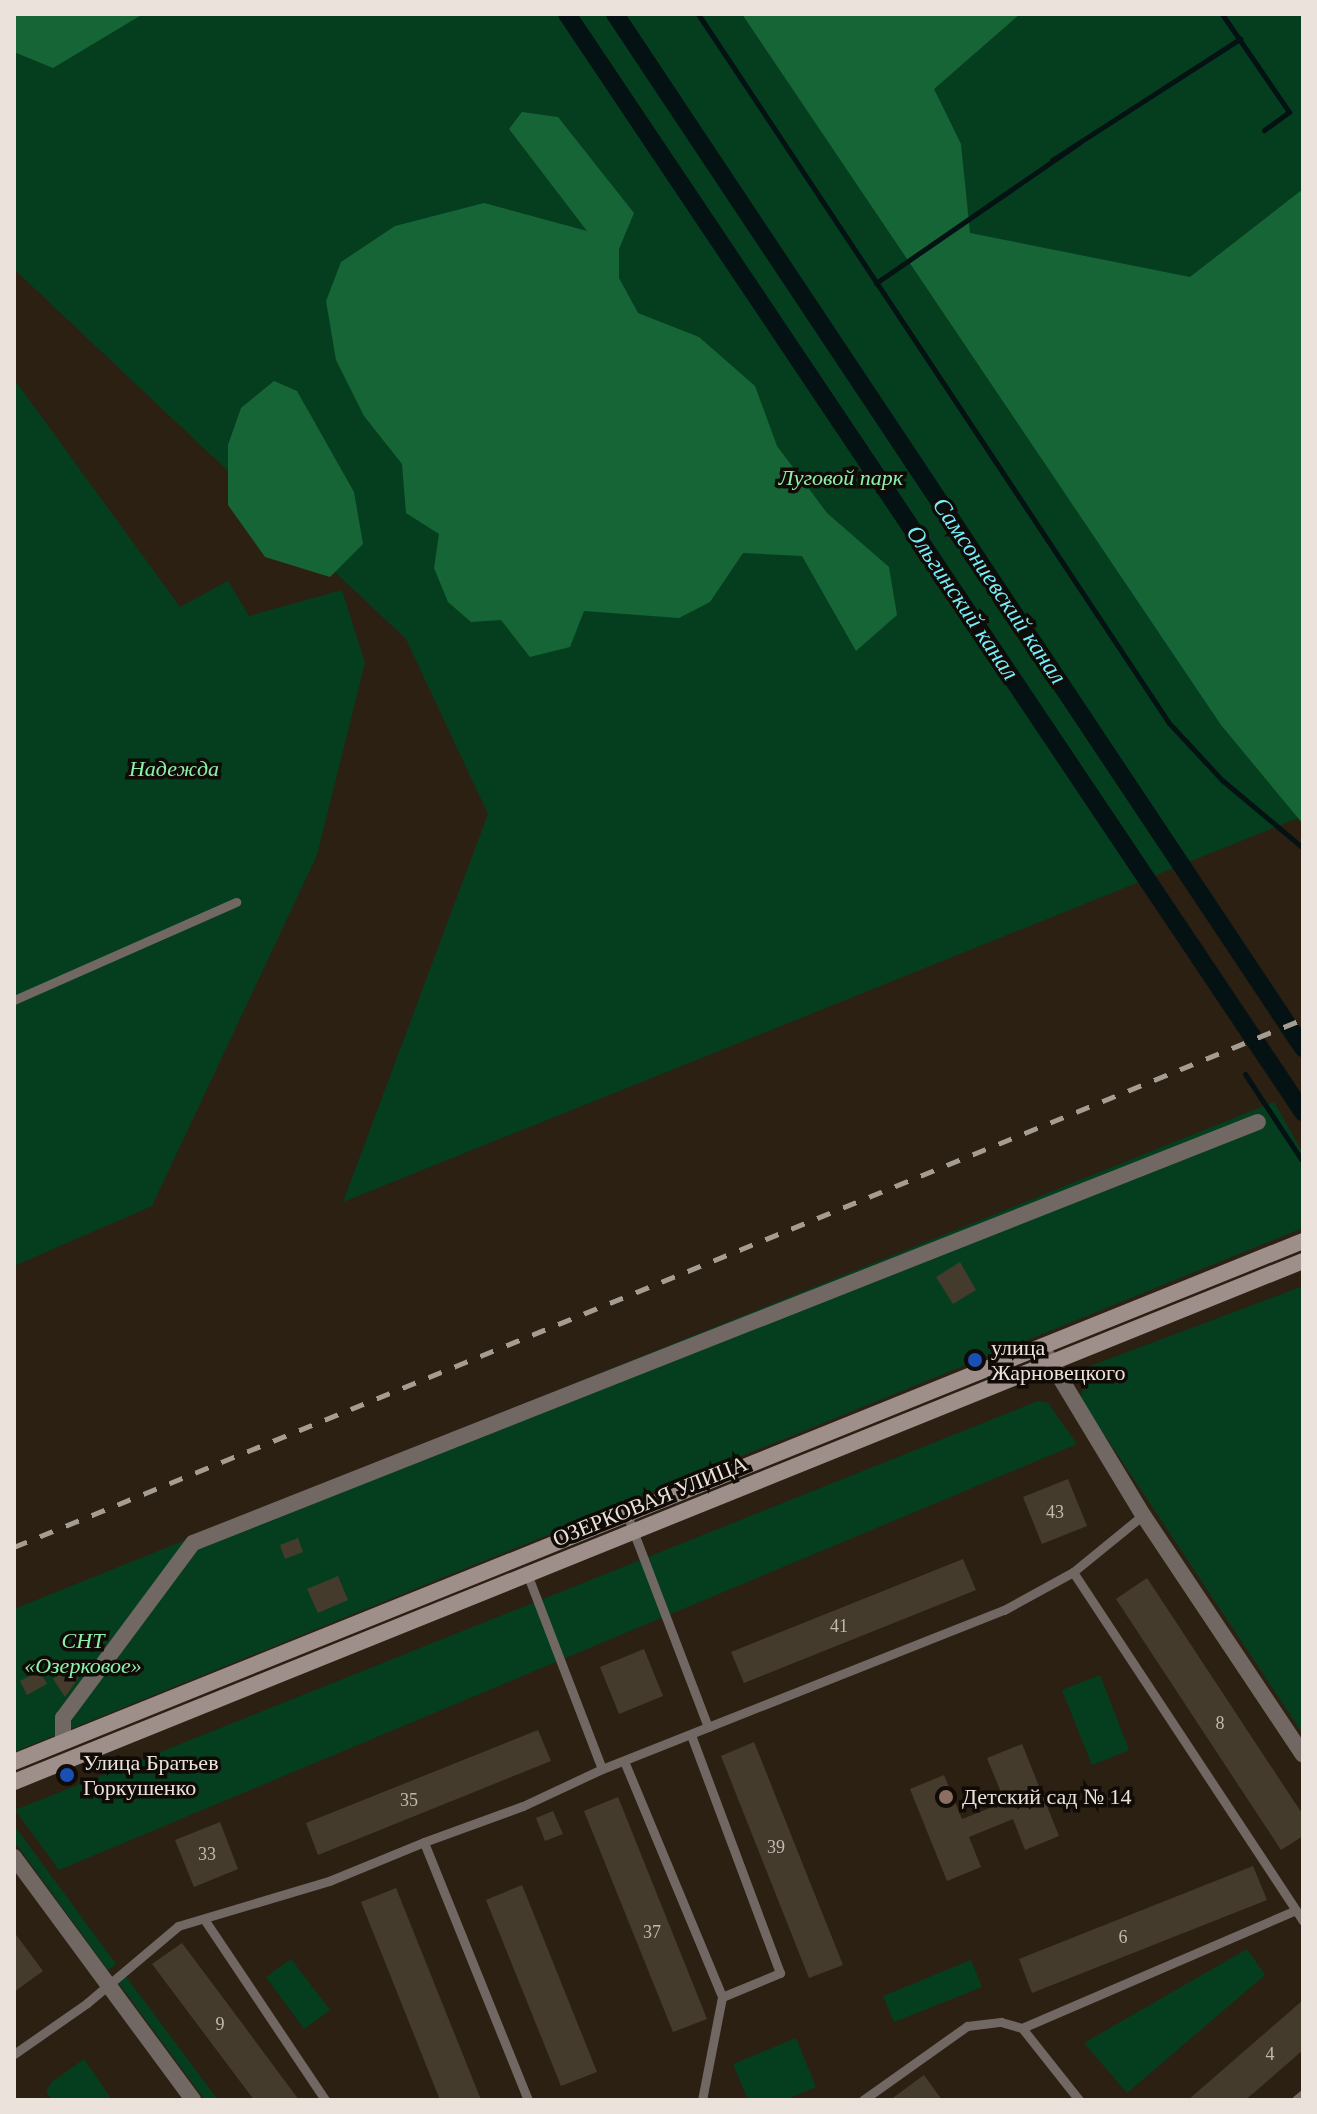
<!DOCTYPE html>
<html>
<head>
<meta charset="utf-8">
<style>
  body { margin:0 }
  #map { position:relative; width:1317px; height:2114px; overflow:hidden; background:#2c2013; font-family:"Times New Roman",serif }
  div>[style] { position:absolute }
  .green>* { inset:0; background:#053e1e }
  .forest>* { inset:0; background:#166537 }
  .stream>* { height:5px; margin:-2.5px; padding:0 2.5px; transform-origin:2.5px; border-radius:2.5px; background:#041213 }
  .canal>* { height:18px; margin:-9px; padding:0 9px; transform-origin:9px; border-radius:9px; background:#041213 }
  .building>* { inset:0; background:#453b2c }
  .lane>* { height:9px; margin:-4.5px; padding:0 4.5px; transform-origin:4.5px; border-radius:4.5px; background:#716864 }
  .street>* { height:16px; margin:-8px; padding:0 8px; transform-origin:8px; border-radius:8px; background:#716864 }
  .secondary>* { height:16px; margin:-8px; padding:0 8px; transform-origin:8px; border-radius:8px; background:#9e8f8a }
  .rail>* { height:5px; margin-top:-2.5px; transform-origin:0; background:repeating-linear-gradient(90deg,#a59c92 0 14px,transparent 0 28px) }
  .dots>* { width:22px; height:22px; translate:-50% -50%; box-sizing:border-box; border:4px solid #100b06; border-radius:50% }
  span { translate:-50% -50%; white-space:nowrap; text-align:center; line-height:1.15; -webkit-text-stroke:7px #100b06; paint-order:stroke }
  .number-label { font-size:18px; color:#c2b9af }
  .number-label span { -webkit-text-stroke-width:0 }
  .park-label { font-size:22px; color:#8df1ac; font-style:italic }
  .poi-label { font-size:22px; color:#ebe3db }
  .left { translate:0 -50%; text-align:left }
  .street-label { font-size:22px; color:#ebe3db }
  .water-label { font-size:24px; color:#77eefb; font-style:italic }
  .frame { position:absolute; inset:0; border:16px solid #ebe3db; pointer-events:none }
</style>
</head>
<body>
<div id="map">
  <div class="green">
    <i style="clip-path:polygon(14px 14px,1303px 14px,1303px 816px,343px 1202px,488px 814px,406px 639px,14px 269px)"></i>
    <i style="clip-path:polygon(14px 379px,180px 607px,228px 581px,249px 616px,342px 590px,365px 663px,317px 855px,152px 1206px,14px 1266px)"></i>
    <i style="clip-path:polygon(1274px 1102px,1303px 1153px,1303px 1228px,14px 1752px,14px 1609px)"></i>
    <i style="clip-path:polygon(1303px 1286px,1303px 1734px,1080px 1398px,1090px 1366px)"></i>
    <i style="clip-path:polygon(1038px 1401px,1048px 1403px,1077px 1444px,59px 1870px,15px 1810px)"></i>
    <i style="clip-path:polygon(1100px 1675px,1129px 1750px,1092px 1765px,1062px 1690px)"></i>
    <i style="clip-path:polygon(14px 1825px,116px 1964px,108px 1970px,14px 1841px)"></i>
    <i style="clip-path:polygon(1247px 1949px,1265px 1975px,1127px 2093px,1084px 2043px)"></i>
    <i style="clip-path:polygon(291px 1959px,330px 2010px,304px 2029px,266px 1977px)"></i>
    <i style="clip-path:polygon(971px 1960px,982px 1987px,894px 2022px,883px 1996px)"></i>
    <i style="clip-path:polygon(125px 1975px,218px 2100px,205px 2100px,117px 1981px)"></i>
    <i style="clip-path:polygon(796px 2038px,816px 2087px,785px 2100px,748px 2100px,733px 2064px)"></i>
    <i style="clip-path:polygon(84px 2059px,112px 2100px,52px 2100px,46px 2091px,52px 2082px)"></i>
  </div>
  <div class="forest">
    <i style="clip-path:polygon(14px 14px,143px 14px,53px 68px,14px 52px)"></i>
    <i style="clip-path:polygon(742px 14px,1020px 14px,934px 89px,961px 144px,970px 233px,1190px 277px,1303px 189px,1303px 824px,1221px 725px)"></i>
    <i style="clip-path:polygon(522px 112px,558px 117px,634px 213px,619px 249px,619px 278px,638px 313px,699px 337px,755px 386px,777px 446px,827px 513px,889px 567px,897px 615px,856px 651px,802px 556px,743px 553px,710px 602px,679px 618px,584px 611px,570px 647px,530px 657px,501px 620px,471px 622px,448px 602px,434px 568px,439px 534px,406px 513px,402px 464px,364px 416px,336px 360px,326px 301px,341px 262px,395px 226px,484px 203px,587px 231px,509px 129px)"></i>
    <i style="clip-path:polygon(274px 381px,297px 391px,354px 492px,363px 544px,330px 577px,265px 557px,228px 505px,228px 445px,241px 408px)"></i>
  </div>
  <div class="stream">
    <i style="left:698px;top:14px;width:851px;rotate:56.4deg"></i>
    <i style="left:1169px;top:723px;width:78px;rotate:47.1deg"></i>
    <i style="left:1222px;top:780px;width:106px;rotate:40deg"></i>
    <i style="left:1222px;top:14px;width:119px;rotate:55.6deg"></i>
    <i style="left:1289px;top:112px;width:31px;rotate:144deg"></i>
    <i style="left:1052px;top:160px;width:224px;rotate:-32.8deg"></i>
    <i style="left:876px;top:283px;width:247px;rotate:-34.6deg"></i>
    <i style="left:1245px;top:1074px;width:105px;rotate:56.6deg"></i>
  </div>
  <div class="canal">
    <i style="left:567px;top:14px;width:1322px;rotate:56.17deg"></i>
    <i style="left:615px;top:14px;width:1242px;rotate:56.36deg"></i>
  </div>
  <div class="building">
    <i style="clip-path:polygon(960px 1262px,976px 1290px,953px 1304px,936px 1277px)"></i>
    <i style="clip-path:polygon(1068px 1479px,1087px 1526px,1042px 1544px,1023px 1497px)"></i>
    <i style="clip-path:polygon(298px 1538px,303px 1552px,285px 1559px,280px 1545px)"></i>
    <i style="clip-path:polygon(963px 1559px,976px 1590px,744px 1683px,731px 1652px)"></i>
    <i style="clip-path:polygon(338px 1576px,348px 1600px,318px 1613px,307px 1589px)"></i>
    <i style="clip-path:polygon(1147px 1578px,1303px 1815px,1303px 1836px,1281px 1850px,1116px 1599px)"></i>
    <i style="clip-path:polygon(644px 1649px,663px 1696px,619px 1714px,600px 1667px)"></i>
    <i style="clip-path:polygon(72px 1666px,79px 1677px,65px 1697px,53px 1679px)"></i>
    <i style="clip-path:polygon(40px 1671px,47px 1684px,27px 1695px,20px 1681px)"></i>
    <i style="clip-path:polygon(538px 1730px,551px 1761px,318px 1855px,306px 1823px)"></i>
    <i style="clip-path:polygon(754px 1742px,843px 1965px,809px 1978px,721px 1756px)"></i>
    <i style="clip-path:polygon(1022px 1744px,1059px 1836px,1025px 1850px,1013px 1819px,969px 1837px,981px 1867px,947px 1881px,910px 1789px,944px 1775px,962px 1819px,1005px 1802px,987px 1758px)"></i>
    <i style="clip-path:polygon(618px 1797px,707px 2019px,673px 2032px,584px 1811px)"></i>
    <i style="clip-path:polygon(553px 1811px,563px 1834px,545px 1841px,536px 1818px)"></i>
    <i style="clip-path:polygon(220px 1822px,238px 1869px,194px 1887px,175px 1840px)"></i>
    <i style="clip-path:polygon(1253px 1866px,1267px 1900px,1032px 1993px,1019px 1959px)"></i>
    <i style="clip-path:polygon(522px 1885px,597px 2072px,561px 2086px,486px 1900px)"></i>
    <i style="clip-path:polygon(396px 1888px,459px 2045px,481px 2100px,440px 2100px,361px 1902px)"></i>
    <i style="clip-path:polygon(14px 1932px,43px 1971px,14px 1992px)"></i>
    <i style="clip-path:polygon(182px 1943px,227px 2003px,299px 2100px,254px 2100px,152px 1964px)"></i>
    <i style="clip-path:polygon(1303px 2000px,1303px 2050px,1256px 2091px,1245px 2100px,1188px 2100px)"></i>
    <i style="clip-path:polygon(924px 2075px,942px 2100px,890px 2100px)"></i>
  </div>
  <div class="lane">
    <i style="left:14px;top:1000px;width:243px;rotate:-23.8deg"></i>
    <i style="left:1143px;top:1515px;width:90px;rotate:140.8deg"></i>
    <i style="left:1073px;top:1572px;width:418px;rotate:56.6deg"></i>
    <i style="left:526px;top:1571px;width:212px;rotate:69deg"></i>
    <i style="left:602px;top:1769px;width:114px;rotate:-21.6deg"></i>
    <i style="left:708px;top:1727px;width:227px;rotate:-110.9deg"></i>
    <i style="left:708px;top:1727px;width:318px;rotate:-21.6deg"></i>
    <i style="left:1004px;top:1610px;width:79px;rotate:-28.8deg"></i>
    <i style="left:624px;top:1761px;width:256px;rotate:67.4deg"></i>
    <i style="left:722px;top:1997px;width:63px;rotate:-22.5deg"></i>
    <i style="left:780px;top:1973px;width:254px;rotate:-110.5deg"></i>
    <i style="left:206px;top:1922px;width:214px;rotate:56.2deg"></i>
    <i style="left:1022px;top:2028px;width:298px;rotate:-23.3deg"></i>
    <i style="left:14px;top:2054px;width:89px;rotate:-34.9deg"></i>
    <i style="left:87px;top:2003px;width:119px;rotate:-40.2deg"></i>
    <i style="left:178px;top:1926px;width:158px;rotate:-16.6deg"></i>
    <i style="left:329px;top:1881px;width:103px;rotate:-22.3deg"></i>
    <i style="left:528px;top:2100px;width:278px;rotate:-112deg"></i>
    <i style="left:424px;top:1842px;width:105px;rotate:-20deg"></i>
    <i style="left:523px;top:1806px;width:87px;rotate:-25.1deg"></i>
    <i style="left:702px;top:2100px;width:105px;rotate:-79deg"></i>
    <i style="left:863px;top:2100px;width:128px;rotate:-35.4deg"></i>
    <i style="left:967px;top:2026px;width:34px;rotate:-7deg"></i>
    <i style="left:1001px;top:2022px;width:22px;rotate:16deg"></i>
    <i style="left:1022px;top:2028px;width:92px;rotate:51.6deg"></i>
    <i style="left:1296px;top:2100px;width:9px;rotate:-41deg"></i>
  </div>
  <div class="street">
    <i style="left:1044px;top:1351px;width:192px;rotate:58.9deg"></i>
    <i style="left:1143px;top:1515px;width:288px;rotate:56.3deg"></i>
    <i style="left:63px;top:1741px;width:23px;rotate:-90deg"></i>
    <i style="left:63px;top:1718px;width:218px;rotate:-53.4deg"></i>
    <i style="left:193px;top:1543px;width:1145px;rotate:-21.57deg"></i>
    <i style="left:14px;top:1857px;width:302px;rotate:53.6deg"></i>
  </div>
  <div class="secondary">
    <i style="left:14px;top:1762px;width:1390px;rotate:-22.01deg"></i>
    <i style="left:14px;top:1782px;width:1390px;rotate:-22.01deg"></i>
  </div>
  <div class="rail">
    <i style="left:14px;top:1547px;width:1393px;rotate:-22.27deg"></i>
  </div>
  <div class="dots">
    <i style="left:975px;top:1360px;background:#1a4fb4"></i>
    <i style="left:67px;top:1775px;background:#1a4fb4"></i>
    <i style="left:946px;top:1797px;background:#8d6e63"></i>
  </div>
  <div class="number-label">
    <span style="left:1055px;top:1512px">43</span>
    <span style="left:839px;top:1626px">41</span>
    <span style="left:1220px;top:1723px">8</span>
    <span style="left:409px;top:1800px">35</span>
    <span style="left:776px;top:1847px">39</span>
    <span style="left:207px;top:1854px">33</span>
    <span style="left:652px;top:1932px">37</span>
    <span style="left:1123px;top:1937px">6</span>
    <span style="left:220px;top:2024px">9</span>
    <span style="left:1270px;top:2054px">4</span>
  </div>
  <div class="park-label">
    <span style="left:841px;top:478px">Луговой парк</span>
    <span style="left:174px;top:769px">Надежда</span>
    <span style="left:83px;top:1653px">СНТ<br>«Озерковое»</span>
  </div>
  <div class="poi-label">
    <span class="left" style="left:991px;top:1360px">улица<br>Жарновецкого</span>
    <span class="left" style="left:83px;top:1775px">Улица Братьев<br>Горкушенко</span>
    <span class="left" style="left:962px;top:1797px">Детский сад № 14</span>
  </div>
  <div class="street-label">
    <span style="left:650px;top:1501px;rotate:-22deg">ОЗЕРКОВАЯ УЛИЦА</span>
  </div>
  <div class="water-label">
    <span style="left:999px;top:591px;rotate:56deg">Самсониевский канал</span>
    <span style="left:962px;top:603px;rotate:56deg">Ольгинский канал</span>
  </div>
  <div class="frame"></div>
</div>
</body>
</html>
